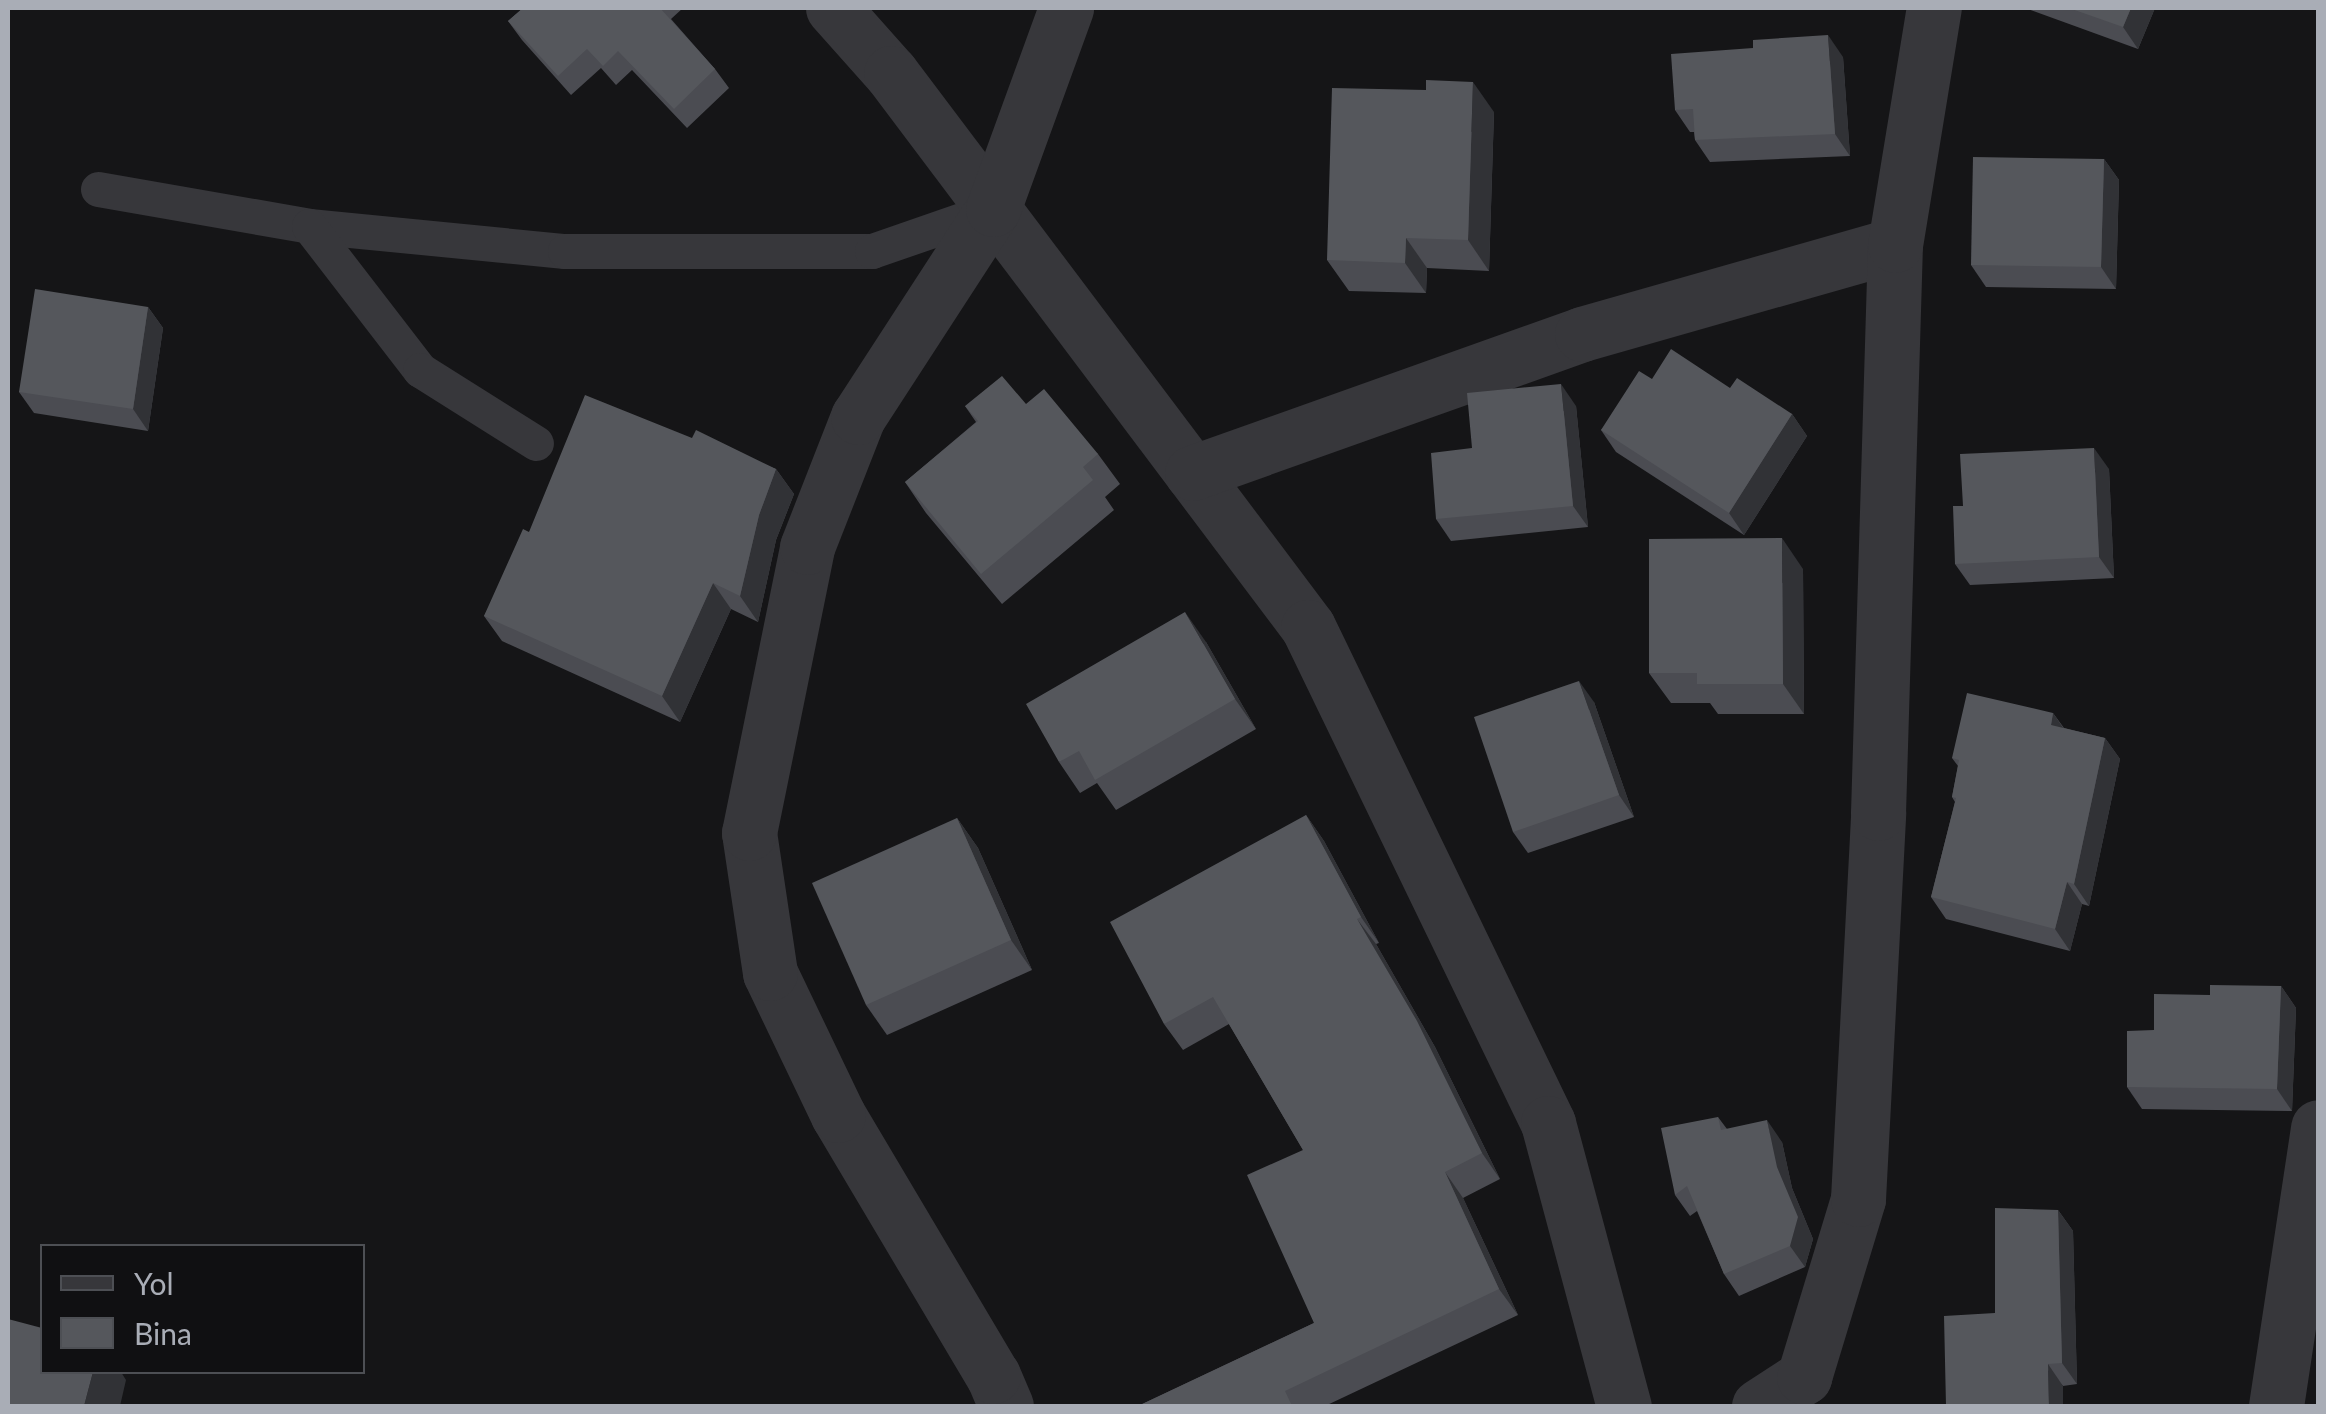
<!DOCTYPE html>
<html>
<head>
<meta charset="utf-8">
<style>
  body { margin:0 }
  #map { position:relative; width:2326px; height:1414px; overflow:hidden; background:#151517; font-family:Lato,sans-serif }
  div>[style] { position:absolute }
  .service>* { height:35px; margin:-17.5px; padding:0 17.5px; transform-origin:17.5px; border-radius:17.5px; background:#37373b }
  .minor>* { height:55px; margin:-27.5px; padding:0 27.5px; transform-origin:27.5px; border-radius:27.5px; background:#37373b }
  .wall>* { inset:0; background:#4b4c52 }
  .shaded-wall>* { inset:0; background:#313236 }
  .building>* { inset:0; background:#55575c }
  span { translate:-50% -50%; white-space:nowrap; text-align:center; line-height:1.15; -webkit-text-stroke:9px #101012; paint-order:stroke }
  .frame { position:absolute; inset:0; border:10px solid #a9adb6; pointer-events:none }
  .legend { position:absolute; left:40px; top:1244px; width:325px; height:130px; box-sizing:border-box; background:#101012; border:2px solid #4d4f54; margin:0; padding:12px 18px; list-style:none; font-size:30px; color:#a9adb6 }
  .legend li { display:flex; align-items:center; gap:20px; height:50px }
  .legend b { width:50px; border:2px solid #4d4f54 }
</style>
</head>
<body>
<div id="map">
  <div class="service">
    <i style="left:98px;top:189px;width:214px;rotate:9.9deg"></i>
    <i style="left:309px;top:226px;width:257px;rotate:5.6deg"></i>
    <i style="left:565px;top:251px;width:307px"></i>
    <i style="left:872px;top:251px;width:128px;rotate:-19.1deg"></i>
    <i style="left:309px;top:226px;width:182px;rotate:52.4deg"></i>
    <i style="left:420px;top:370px;width:137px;rotate:32.2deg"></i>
  </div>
  <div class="minor">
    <i style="left:833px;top:8px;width:87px;rotate:48.3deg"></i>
    <i style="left:891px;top:73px;width:693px;rotate:53.03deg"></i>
    <i style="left:1308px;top:627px;width:551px;rotate:64.18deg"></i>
    <i style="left:1548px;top:1123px;width:293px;rotate:75deg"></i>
    <i style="left:1192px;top:473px;width:414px;rotate:-19.6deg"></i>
    <i style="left:1582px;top:334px;width:325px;rotate:-15.9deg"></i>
    <i style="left:1006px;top:1406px;width:33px;rotate:-113deg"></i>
    <i style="left:993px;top:1376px;width:304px;rotate:-120.7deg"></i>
    <i style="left:838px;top:1115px;width:157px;rotate:-115.6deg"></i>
    <i style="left:770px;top:973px;width:142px;rotate:-98.5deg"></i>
    <i style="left:749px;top:833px;width:292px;rotate:-78.5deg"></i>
    <i style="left:807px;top:547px;width:140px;rotate:-68.6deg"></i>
    <i style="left:858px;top:417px;width:248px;rotate:-57deg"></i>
    <i style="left:993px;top:209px;width:214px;rotate:-70deg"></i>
    <i style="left:1759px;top:1406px;width:54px;rotate:-32.8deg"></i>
    <i style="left:1804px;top:1377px;width:186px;rotate:-73.1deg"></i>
    <i style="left:1858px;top:1199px;width:387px;rotate:-87deg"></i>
    <i style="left:1878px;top:813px;width:568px;rotate:-88.29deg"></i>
    <i style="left:1895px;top:245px;width:240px;rotate:-80.7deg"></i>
    <i style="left:2276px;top:1406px;width:282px;rotate:-81.4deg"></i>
  </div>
  <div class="wall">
    <i style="clip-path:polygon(523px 8px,683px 8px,671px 19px,715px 69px,729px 88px,687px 128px,632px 70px,616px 85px,601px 68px,571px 95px,522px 40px,508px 21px)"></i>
    <i style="clip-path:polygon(2025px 8px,2155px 8px,2138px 49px)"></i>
    <i style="clip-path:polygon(1843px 57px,1850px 156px,1710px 162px,1695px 140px,1694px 132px,1690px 132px,1675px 110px)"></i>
    <i style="clip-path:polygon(1494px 112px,1489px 271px,1427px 268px,1426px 293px,1349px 291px,1327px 260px)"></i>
    <i style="clip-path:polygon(2104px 159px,2119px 180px,2116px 289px,1986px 287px,1971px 265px)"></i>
    <i style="clip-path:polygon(148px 307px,163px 328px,148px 431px,34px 413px,19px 392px)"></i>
    <i style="clip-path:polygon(1652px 379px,1730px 388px,1792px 414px,1807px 436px,1744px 535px,1616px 452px,1601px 430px)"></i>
    <i style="clip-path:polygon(1026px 404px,1098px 454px,1120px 484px,1105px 497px,1114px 510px,1002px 604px,926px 513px,905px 482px,976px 422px,965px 406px)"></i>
    <i style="clip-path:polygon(1576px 406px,1588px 527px,1451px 541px,1436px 519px,1472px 448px)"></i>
    <i style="clip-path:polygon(692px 438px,776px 469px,794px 494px,776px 540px,758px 622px,731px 609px,680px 722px,502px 641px,484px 616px,529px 532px)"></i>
    <i style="clip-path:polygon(2109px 469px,2114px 578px,1970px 585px,1955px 564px,1963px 506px)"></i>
    <i style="clip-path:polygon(1803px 569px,1804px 714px,1718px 714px,1710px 703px,1671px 703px,1649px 673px)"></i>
    <i style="clip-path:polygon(1206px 642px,1256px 729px,1116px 810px,1097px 783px,1080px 793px,1059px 762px)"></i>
    <i style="clip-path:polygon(1594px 702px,1634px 817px,1528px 853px,1513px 832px)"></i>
    <i style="clip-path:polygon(2053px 713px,2064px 728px,2105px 738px,2120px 759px,2089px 906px,2082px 904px,2070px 951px,1946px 919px,1931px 897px,1955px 802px,1952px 797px,1958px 766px,1952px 758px)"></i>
    <i style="clip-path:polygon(1306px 815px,1324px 841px,1379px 943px,1376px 944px,1435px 1047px,1500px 1179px,1463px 1198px,1518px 1315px,1325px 1406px,1138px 1406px,1314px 1323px,1303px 1150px,1229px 1024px,1183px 1050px,1164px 1024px)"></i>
    <i style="clip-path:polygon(957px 818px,978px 848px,1032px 970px,887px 1035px,866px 1005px)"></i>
    <i style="clip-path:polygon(2281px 986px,2296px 1008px,2292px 1111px,2142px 1109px,2127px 1087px,2154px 1030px,2210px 995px)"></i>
    <i style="clip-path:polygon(1718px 1117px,1727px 1129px,1782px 1142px,1792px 1188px,1813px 1239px,1805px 1267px,1739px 1296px,1724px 1274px,1697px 1211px,1690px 1216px,1675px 1195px)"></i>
    <i style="clip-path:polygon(2058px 1210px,2073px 1231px,2077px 1384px,2063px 1386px,1995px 1313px)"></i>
  </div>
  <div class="shaded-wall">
    <i style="clip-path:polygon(2131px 8px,2155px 8px,2138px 49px,2123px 27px)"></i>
    <i style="clip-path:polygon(1828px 35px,1843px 57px,1850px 156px,1835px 134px)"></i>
    <i style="clip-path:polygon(1473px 82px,1494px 112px,1489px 271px,1468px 240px)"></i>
    <i style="clip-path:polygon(2104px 159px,2119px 180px,2116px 289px,2101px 267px)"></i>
    <i style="clip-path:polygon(1406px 238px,1427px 268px,1426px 293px,1405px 263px)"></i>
    <i style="clip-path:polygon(148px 307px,163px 328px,148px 431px,133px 409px)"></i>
    <i style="clip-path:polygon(1561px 384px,1576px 406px,1588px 527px,1573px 506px)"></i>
    <i style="clip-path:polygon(1792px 414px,1807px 436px,1744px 535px,1729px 513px)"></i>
    <i style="clip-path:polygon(2094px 448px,2109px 469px,2114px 578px,2099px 557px)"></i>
    <i style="clip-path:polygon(776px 469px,794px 494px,776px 540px,758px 622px,740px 596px,759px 515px)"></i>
    <i style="clip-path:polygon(1782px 538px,1803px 569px,1804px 714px,1783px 684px)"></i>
    <i style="clip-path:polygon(713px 583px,731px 609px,680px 722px,662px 696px)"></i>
    <i style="clip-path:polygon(1185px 612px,1206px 642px,1256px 729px,1235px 699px)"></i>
    <i style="clip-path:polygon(1579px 681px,1594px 702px,1634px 817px,1619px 795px)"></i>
    <i style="clip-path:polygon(2053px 713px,2068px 735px,2051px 725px)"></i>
    <i style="clip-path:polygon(2105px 738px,2120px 759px,2089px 906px,2074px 884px)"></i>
    <i style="clip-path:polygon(1306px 815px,1324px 841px,1379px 943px,1361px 917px)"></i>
    <i style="clip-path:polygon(957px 818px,978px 848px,1032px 970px,1011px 940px)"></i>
    <i style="clip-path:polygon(2067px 882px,2082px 904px,2070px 951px,2055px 929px)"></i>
    <i style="clip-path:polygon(1357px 919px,1376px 944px,1435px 1047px,1500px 1179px,1482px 1153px)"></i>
    <i style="clip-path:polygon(2281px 986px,2296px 1008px,2292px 1111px,2277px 1089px)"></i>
    <i style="clip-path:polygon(1767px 1120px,1782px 1142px,1792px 1188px,1813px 1239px,1805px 1267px,1790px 1246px)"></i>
    <i style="clip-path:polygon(1445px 1172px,1463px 1198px,1518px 1315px,1499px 1289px)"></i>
    <i style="clip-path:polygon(2058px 1210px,2073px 1231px,2077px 1384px,2062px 1363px)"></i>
    <i style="clip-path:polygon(2048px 1364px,2063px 1386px,2063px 1406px,2049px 1406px)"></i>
    <i style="clip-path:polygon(93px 1372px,121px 1372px,126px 1380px,120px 1406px,84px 1406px)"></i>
  </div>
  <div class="building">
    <i style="clip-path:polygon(523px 8px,660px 8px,715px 69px,674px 109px,618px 51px,603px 66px,587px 49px,558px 76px,508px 21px)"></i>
    <i style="clip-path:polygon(2069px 8px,2131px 8px,2123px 27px)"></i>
    <i style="clip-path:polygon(1828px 35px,1835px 134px,1695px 140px,1693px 109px,1675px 110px,1671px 54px,1753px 48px,1753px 40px)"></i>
    <i style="clip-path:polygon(1426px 80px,1473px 82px,1468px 240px,1406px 238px,1405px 263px,1327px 260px,1332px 88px,1426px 90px)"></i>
    <i style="clip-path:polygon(1973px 157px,2104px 159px,2101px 267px,1971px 265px)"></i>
    <i style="clip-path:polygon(35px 289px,148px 307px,133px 409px,19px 392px)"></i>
    <i style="clip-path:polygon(1671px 349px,1730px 388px,1737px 378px,1792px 414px,1729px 513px,1601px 430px,1639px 371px,1652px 379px)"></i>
    <i style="clip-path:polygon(1002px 376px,1026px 404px,1044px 389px,1098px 454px,1083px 467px,1093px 480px,981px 574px,905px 482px,978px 421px,965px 406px)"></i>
    <i style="clip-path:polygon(1561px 384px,1573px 506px,1436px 519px,1431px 453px,1472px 448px,1467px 393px)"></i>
    <i style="clip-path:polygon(585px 395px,692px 438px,696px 430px,776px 469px,759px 515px,740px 596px,713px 583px,662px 696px,484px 616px,523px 529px,529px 532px)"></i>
    <i style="clip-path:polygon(2094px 448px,2099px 557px,1955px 564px,1953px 506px,1963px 506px,1960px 454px)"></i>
    <i style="clip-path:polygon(1782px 538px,1783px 684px,1697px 684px,1697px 673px,1649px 673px,1649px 539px)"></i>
    <i style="clip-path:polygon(1185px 612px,1235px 699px,1095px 780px,1079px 751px,1059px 762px,1026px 704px)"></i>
    <i style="clip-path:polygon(1579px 681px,1619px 795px,1513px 832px,1474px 717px)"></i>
    <i style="clip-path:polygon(1967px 693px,2053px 713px,2051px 725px,2105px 738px,2074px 884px,2067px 882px,2055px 929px,1931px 897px,1956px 798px,1952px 797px,1959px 760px,1952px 758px)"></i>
    <i style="clip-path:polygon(1306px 815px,1361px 917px,1357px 919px,1417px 1021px,1482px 1153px,1445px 1172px,1499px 1289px,1285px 1391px,1292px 1406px,1138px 1406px,1314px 1323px,1247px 1175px,1303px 1150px,1213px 997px,1164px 1024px,1110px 922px)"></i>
    <i style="clip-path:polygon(957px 818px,1011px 940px,866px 1005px,812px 883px)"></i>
    <i style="clip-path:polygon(2210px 985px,2281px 986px,2277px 1089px,2127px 1087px,2127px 1031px,2154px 1030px,2154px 994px,2210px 995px)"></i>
    <i style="clip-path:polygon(1718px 1117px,1721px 1130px,1767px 1120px,1777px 1167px,1798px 1217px,1790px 1246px,1724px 1274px,1687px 1186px,1675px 1195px,1661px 1128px)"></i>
    <i style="clip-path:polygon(1995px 1208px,2058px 1210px,2062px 1363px,2048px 1364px,2049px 1406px,1946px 1406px,1944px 1316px,1995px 1313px)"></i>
    <i style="clip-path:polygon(8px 1319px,42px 1328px,42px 1372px,93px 1372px,84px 1406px,8px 1406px)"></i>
  </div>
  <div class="frame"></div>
  <ul class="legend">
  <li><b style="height:12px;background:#37373b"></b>Yol</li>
  <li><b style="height:28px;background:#55575c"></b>Bina</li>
  </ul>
</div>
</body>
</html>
